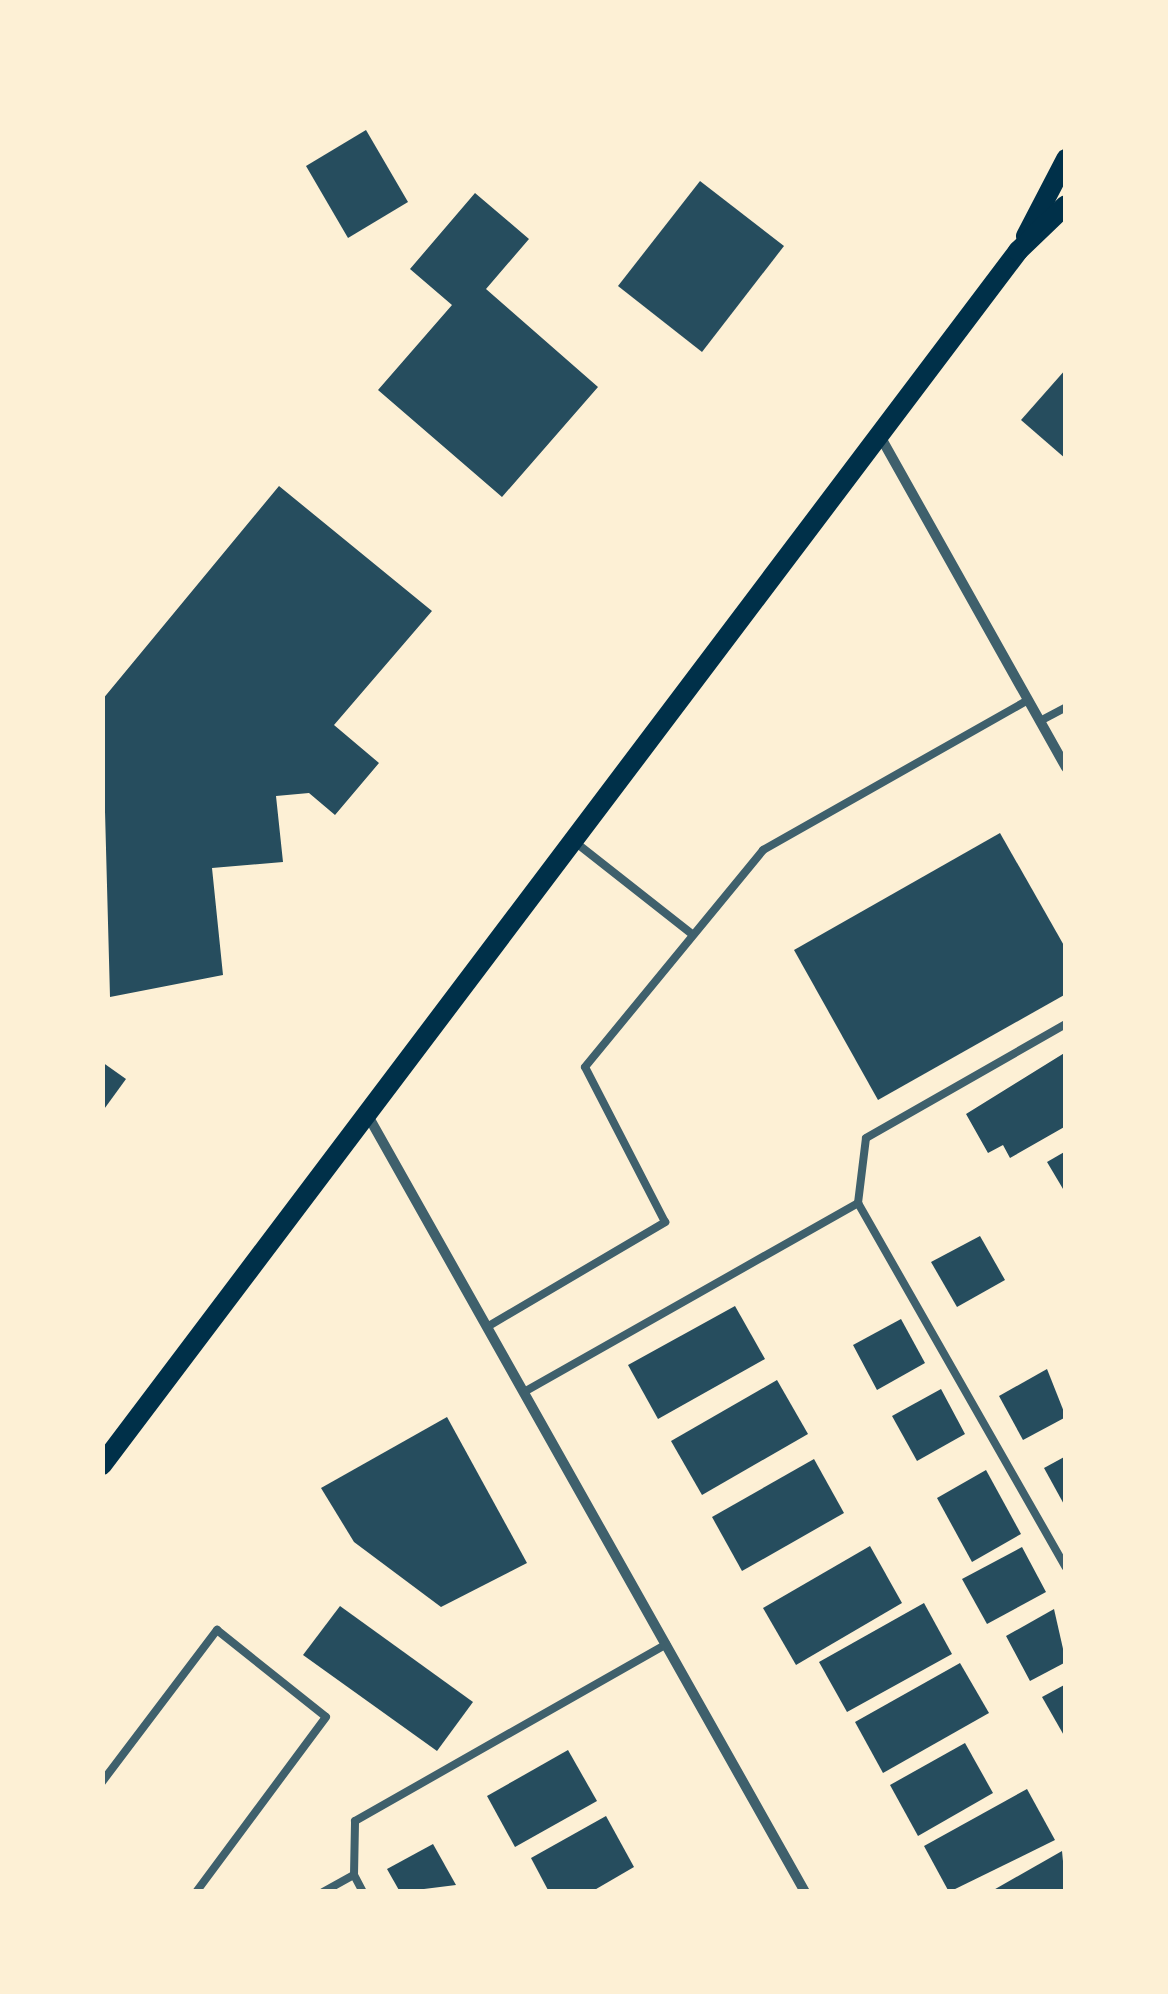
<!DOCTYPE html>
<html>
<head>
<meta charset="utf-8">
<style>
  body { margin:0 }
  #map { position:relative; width:1168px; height:1994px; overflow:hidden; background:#fdf0d5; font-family:"Fira Sans Condensed",sans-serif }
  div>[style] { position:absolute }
  .building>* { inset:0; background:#264d5e }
  .service>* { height:8px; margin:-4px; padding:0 4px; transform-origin:4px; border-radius:4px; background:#3f606c }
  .minor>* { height:10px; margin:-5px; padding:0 5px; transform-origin:5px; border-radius:5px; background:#3f606c }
  .secondary>* { height:20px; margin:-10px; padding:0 10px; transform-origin:10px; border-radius:10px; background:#003049 }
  span { translate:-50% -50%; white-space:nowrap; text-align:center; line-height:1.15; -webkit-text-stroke:8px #fdf0d5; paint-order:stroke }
  .frame { position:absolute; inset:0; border:105px solid #fdf0d5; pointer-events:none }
</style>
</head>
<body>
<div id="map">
  <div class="building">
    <i style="clip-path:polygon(366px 130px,408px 202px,348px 238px,306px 166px)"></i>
    <i style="clip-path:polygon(700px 181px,784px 246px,702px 352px,618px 286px)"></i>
    <i style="clip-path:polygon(475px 193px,529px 239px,486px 289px,598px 387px,502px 497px,378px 390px,452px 305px,410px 269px)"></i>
    <i style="clip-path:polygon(1066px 369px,1066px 459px,1021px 420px)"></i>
    <i style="clip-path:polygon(279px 486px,432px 611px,334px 725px,379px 763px,335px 815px,309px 793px,276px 796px,283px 862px,212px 868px,223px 975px,110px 997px,102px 700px)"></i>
    <i style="clip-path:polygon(1000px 833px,1066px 949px,1066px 994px,878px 1100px,794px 950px)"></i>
    <i style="clip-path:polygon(1066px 1052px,1066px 1126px,1010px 1158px,1003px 1145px,988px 1153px,966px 1114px)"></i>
    <i style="clip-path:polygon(102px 1062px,126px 1079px,102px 1112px)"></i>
    <i style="clip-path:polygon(1066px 1151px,1066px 1194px,1047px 1162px)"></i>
    <i style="clip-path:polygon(980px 1236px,1005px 1280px,957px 1307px,931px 1262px)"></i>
    <i style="clip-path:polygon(735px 1306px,765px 1359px,658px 1419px,628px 1365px)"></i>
    <i style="clip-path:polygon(901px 1319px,925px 1363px,877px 1390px,853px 1345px)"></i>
    <i style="clip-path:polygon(1047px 1369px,1066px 1417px,1023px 1440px,999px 1396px)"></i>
    <i style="clip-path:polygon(777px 1380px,808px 1434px,702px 1495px,671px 1441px)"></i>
    <i style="clip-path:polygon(941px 1389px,965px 1434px,917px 1461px,892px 1416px)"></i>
    <i style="clip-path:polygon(447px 1417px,527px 1563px,441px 1607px,354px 1542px,321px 1488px)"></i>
    <i style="clip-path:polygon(1066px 1456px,1066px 1508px,1044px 1468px)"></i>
    <i style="clip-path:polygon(814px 1459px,844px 1513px,742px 1571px,712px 1517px)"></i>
    <i style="clip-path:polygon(986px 1470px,1021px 1534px,972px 1562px,937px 1498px)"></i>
    <i style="clip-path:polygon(870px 1546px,902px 1603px,796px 1665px,763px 1608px)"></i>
    <i style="clip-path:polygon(1022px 1547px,1046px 1592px,987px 1624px,962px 1579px)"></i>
    <i style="clip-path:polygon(924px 1603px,952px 1654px,847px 1712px,819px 1662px)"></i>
    <i style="clip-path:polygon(340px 1606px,473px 1702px,437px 1751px,303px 1655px)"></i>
    <i style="clip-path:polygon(1054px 1609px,1066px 1662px,1030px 1681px,1006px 1636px)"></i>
    <i style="clip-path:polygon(960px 1663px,989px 1713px,883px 1773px,855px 1722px)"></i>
    <i style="clip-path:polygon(1066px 1684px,1066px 1739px,1042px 1697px)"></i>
    <i style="clip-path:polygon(965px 1743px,993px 1793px,918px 1836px,890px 1785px)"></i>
    <i style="clip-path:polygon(568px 1750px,597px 1801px,515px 1847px,487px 1796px)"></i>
    <i style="clip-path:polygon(1027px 1789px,1055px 1840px,949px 1892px,924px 1846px)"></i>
    <i style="clip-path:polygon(606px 1816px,634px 1867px,591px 1892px,549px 1892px,531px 1858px)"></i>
    <i style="clip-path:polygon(433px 1844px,456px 1885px,400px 1892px,387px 1869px)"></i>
    <i style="clip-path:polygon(1062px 1851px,1066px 1892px,990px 1892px)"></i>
  </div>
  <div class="service">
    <i style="left:1040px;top:721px;width:30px;rotate:-28deg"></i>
    <i style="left:575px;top:842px;width:150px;rotate:38.2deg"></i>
    <i style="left:858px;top:1203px;width:419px;rotate:60.3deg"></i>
    <i style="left:487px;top:1327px;width:207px;rotate:-30.5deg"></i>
    <i style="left:665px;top:1222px;width:174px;rotate:-117.3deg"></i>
    <i style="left:585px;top:1067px;width:281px;rotate:-50.6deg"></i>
    <i style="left:763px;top:850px;width:305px;rotate:-29.5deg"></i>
    <i style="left:524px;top:1392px;width:384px;rotate:-29.5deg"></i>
    <i style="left:858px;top:1203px;width:65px;rotate:-83deg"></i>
    <i style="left:866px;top:1138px;width:230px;rotate:-29.7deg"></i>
    <i style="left:102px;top:1782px;width:191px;rotate:-52.9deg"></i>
    <i style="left:217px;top:1630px;width:139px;rotate:38.6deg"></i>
    <i style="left:326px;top:1717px;width:218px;rotate:126.6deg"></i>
    <i style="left:354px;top:1875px;width:19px;rotate:62deg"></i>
    <i style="left:323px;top:1892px;width:35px;rotate:-29deg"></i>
    <i style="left:354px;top:1875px;width:54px;rotate:-88.9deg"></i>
    <i style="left:355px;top:1821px;width:358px;rotate:-29.6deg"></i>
  </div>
  <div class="minor">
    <i style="left:880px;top:436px;width:380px;rotate:60.7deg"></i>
    <i style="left:367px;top:1114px;width:893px;rotate:60.62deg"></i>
  </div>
  <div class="secondary">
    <i style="left:1026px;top:236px;width:87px;rotate:-62.5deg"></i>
    <i style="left:102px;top:1465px;width:1521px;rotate:-52.96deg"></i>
    <i style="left:1018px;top:251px;width:66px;rotate:-43.8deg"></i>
  </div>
  <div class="frame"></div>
</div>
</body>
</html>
